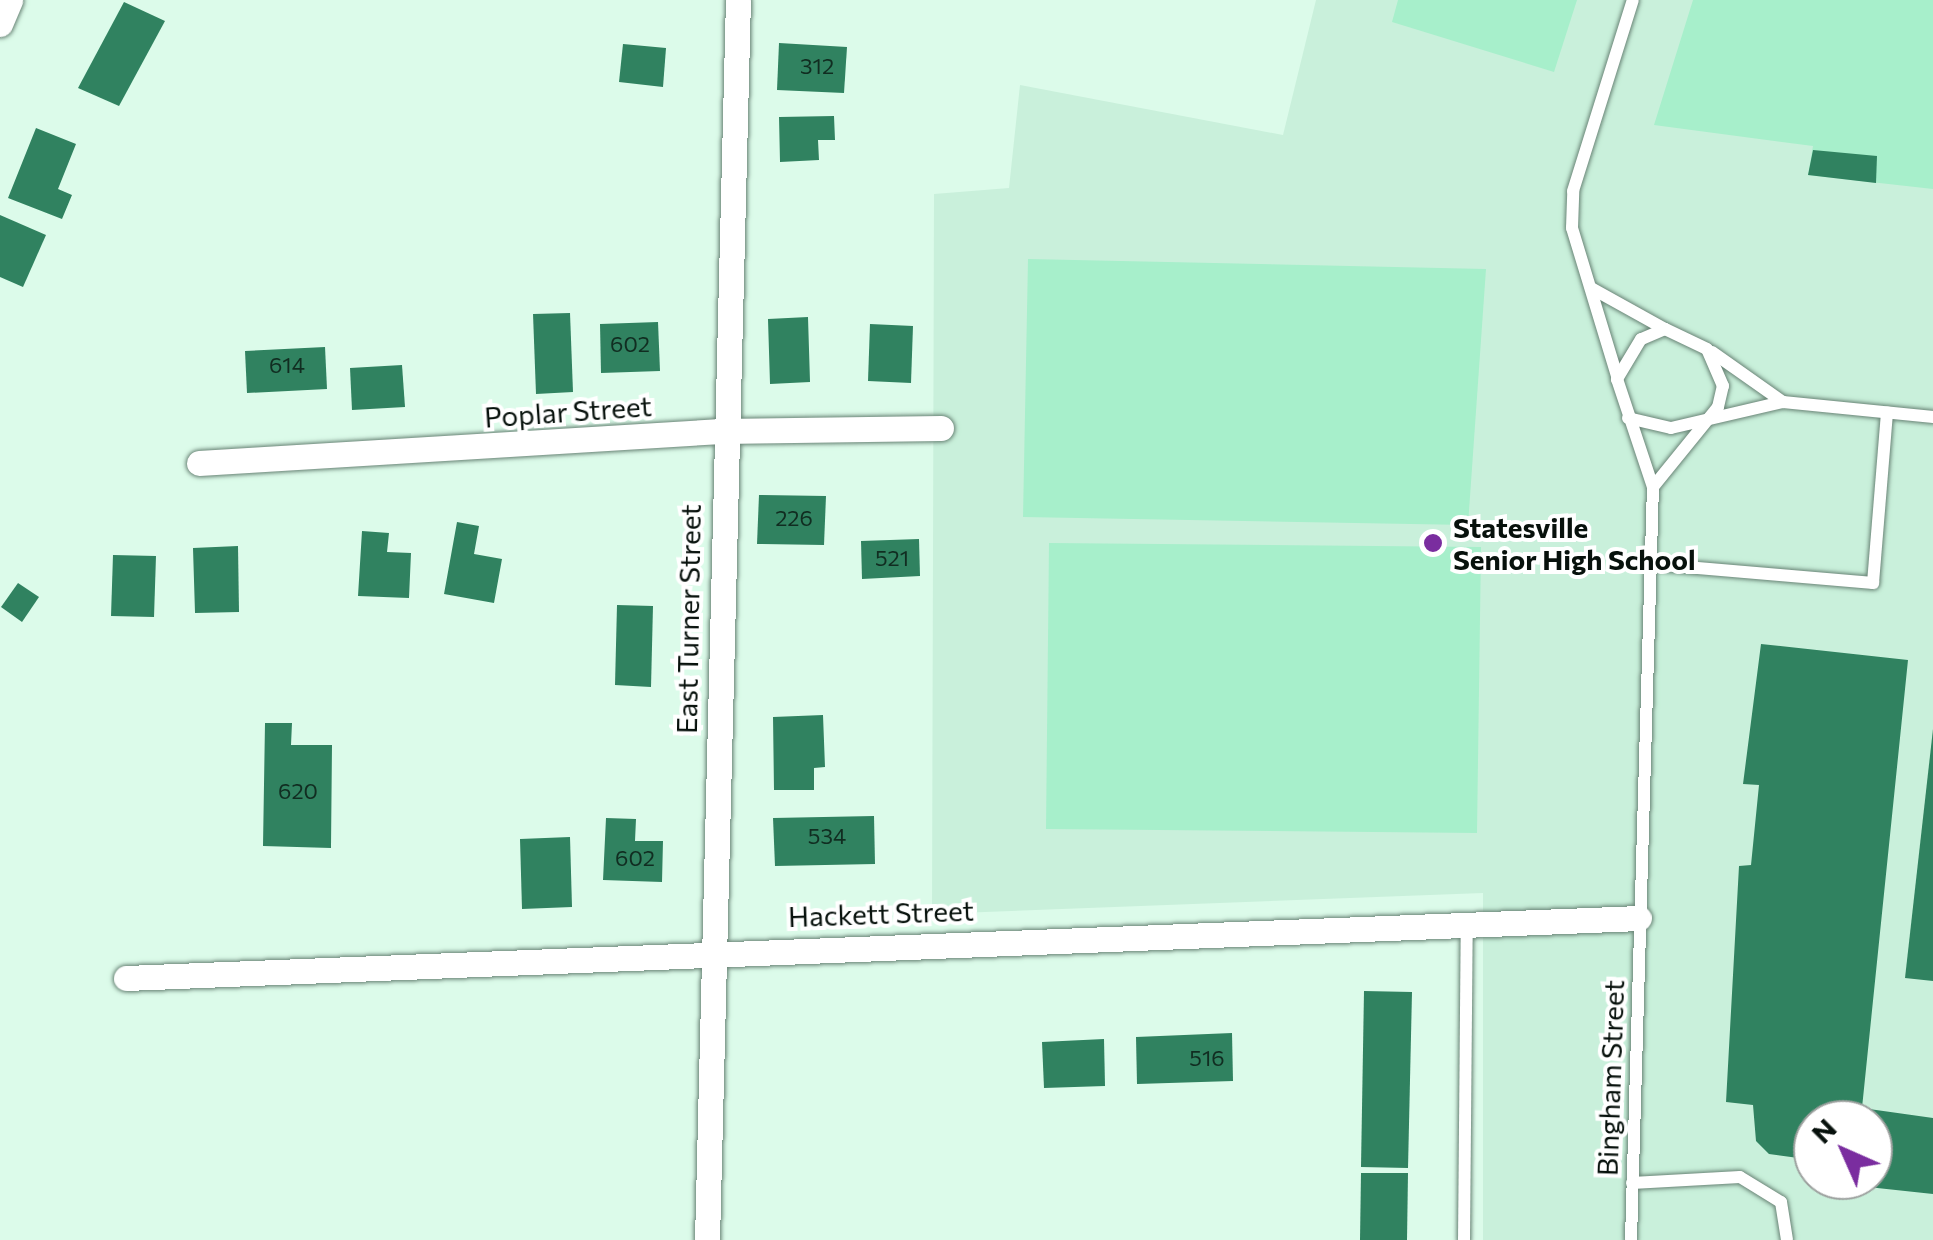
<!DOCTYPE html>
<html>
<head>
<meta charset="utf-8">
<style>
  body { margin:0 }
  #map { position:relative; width:1933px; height:1240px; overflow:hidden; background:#dcfbea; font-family:Commissioner,sans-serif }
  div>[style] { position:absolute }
  .built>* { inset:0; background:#c9f0db }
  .green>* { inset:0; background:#a7efcb }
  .building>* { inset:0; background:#308260 }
  .roads { filter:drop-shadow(0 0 2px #698476) drop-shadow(0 0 2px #698476) }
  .service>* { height:12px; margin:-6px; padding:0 6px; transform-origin:6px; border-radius:6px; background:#fff }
  .minor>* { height:25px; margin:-12.5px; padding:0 12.5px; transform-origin:12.5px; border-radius:12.5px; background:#fff }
  .dots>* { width:28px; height:28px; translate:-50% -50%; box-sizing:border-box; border:5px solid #fff; border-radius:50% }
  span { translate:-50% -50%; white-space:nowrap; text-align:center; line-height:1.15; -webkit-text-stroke:8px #fff; paint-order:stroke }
  .number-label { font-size:22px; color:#112d21 }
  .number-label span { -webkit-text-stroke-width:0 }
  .street-label { font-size:28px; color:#07110c }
  .poi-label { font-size:28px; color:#07110c; font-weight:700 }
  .left { translate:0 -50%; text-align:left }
  .north { position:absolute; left:1793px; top:1100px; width:100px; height:100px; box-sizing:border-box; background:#fff; border:2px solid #9ca09e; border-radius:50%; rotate:315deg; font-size:28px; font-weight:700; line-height:40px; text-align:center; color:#07110c }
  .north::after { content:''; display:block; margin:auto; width:35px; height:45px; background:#7a2d9f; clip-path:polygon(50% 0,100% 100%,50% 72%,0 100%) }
</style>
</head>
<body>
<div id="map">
  <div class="built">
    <i style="clip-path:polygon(evenodd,1316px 0,1933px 0,1933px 1240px,1483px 1240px,1483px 893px,932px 914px,934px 194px,1009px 188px,1020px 85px,1283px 135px,1316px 0,1813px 1120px,1873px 1120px,1873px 1180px,1813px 1180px,1813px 1120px)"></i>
  </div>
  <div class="green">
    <i style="clip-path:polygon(1398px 0,1577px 0,1554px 72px,1392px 22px)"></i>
    <i style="clip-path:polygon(1693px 0,1933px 0,1933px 189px,1808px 175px,1813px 146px,1654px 125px)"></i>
    <i style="clip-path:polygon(1028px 259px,1486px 269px,1468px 525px,1023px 517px)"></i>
    <i style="clip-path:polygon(1049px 543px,1481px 547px,1477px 833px,1046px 829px)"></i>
  </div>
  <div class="building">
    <i style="clip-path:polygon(124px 2px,165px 21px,119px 106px,78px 88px)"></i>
    <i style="clip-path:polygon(779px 43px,847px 47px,844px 93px,777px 90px)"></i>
    <i style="clip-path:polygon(623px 44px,666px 48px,663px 87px,619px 82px)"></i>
    <i style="clip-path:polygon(834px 116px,835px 140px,818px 140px,819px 160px,780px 162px,779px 117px)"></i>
    <i style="clip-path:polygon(36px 128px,76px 144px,58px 189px,72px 195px,62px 219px,8px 198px)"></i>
    <i style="clip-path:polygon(1813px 150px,1877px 156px,1876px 183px,1808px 175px)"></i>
    <i style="clip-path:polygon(0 215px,46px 235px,23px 287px,0 277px)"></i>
    <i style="clip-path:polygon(570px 313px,573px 392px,536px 394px,533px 314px)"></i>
    <i style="clip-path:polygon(808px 317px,810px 382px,770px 384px,768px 319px)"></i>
    <i style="clip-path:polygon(658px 322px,660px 371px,601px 373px,600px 324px)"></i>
    <i style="clip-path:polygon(870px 324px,913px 326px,911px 383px,868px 381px)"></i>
    <i style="clip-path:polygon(325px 347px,327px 389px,247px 393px,245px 351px)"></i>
    <i style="clip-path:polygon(402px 365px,405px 407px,352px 410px,350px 368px)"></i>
    <i style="clip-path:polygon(759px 495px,826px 496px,824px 545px,757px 544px)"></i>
    <i style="clip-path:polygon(457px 522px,479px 526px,474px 554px,502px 559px,494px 603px,444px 594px)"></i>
    <i style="clip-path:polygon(362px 531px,389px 533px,387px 552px,411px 553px,409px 598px,358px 596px)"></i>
    <i style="clip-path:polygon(919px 539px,920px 576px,862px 579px,861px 541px)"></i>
    <i style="clip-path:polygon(238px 546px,239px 612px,195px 613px,193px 548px)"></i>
    <i style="clip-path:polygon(113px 555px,156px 556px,154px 617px,111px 616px)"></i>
    <i style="clip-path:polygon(18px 583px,39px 597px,22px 622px,1px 607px)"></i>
    <i style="clip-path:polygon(617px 605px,653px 606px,651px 687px,615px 685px)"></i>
    <i style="clip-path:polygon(1761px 644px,1908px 660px,1862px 1108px,1933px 1118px,1933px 1194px,1840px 1184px,1873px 1180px,1873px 1120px,1813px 1120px,1813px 1160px,1769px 1154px,1756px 1141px,1753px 1105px,1726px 1102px,1739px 866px,1751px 865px,1759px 785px,1743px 784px)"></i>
    <i style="clip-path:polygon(823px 715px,825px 767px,814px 768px,814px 790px,774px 790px,773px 717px)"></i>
    <i style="clip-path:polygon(265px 723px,292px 723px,291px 745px,332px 745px,331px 848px,263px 846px)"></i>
    <i style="clip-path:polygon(1933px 729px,1933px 981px,1905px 978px)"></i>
    <i style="clip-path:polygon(874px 816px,875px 864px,775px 866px,773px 818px)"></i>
    <i style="clip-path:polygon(606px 818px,636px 819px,635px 841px,663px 841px,662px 882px,603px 880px)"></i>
    <i style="clip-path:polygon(570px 837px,572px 907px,522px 909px,520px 839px)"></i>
    <i style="clip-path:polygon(1364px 991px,1412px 992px,1408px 1168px,1361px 1167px)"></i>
    <i style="clip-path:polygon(1232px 1033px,1233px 1081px,1137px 1084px,1136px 1037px)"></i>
    <i style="clip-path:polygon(1104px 1039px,1105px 1086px,1044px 1088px,1042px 1042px)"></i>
    <i style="clip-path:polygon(1361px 1173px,1408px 1173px,1407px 1240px,1360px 1240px)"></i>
  </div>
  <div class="roads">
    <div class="service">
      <i style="left:1591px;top:288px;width:85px;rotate:29deg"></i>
      <i style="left:1712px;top:352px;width:87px;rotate:35.2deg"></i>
      <i style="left:1617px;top:376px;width:155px;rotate:-106.9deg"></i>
      <i style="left:1572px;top:228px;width:37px;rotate:-88deg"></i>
      <i style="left:1573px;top:191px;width:200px;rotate:-72.6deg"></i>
      <i style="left:1628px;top:418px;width:44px;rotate:13.1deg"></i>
      <i style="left:1671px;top:428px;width:115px;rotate:-13.1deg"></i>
      <i style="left:1783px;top:402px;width:151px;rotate:5.7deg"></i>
      <i style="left:1651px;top:564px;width:223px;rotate:4.9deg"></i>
      <i style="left:1873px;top:583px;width:171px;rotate:-85.3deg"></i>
      <i style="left:1632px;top:1183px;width:108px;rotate:-3.2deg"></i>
      <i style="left:1740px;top:1177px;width:48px;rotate:31.4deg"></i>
      <i style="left:1781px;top:1202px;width:38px;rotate:81deg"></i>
      <i style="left:1464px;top:1240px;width:317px;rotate:-89.5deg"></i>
      <i style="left:1631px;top:1240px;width:753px;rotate:-88.33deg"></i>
      <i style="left:1653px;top:487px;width:103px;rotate:-50.9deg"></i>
      <i style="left:1718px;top:407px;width:22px;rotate:-77deg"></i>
      <i style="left:1723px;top:386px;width:40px;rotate:-113.4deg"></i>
      <i style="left:1707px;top:349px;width:47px;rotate:-154.5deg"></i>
      <i style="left:1665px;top:329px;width:26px;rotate:157deg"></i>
      <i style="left:1641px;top:339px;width:47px;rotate:121deg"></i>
      <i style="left:1617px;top:379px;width:114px;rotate:71.6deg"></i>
    </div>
    <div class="minor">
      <i style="left:0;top:24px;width:26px;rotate:-67deg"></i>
      <i style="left:199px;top:463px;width:523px;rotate:-3.51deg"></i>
      <i style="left:721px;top:431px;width:220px;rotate:-0.8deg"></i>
      <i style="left:126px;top:978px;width:1514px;rotate:-2.27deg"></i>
      <i style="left:707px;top:1240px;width:1240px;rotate:-88.57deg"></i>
    </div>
  </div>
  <div class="dots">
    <i style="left:1433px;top:543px;background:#7a2d9f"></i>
  </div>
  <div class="number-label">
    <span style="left:817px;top:66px">312</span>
    <span style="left:630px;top:344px">602</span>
    <span style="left:287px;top:365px">614</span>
    <span style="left:794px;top:518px">226</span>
    <span style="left:892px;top:558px">521</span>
    <span style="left:298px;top:791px">620</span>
    <span style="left:827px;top:836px">534</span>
    <span style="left:635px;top:858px">602</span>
    <span style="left:1207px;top:1058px">516</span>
  </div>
  <div class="street-label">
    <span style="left:568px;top:411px;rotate:-4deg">Poplar Street</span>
    <span style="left:688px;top:619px;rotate:-89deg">East Turner Street</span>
    <span style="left:881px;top:913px;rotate:-2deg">Hackett Street</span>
    <span style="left:1610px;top:1078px;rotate:-88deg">Bingham Street</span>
  </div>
  <div class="poi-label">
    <span class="left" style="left:1453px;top:543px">Statesville<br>Senior High School</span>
  </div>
  <div class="north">N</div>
</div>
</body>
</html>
